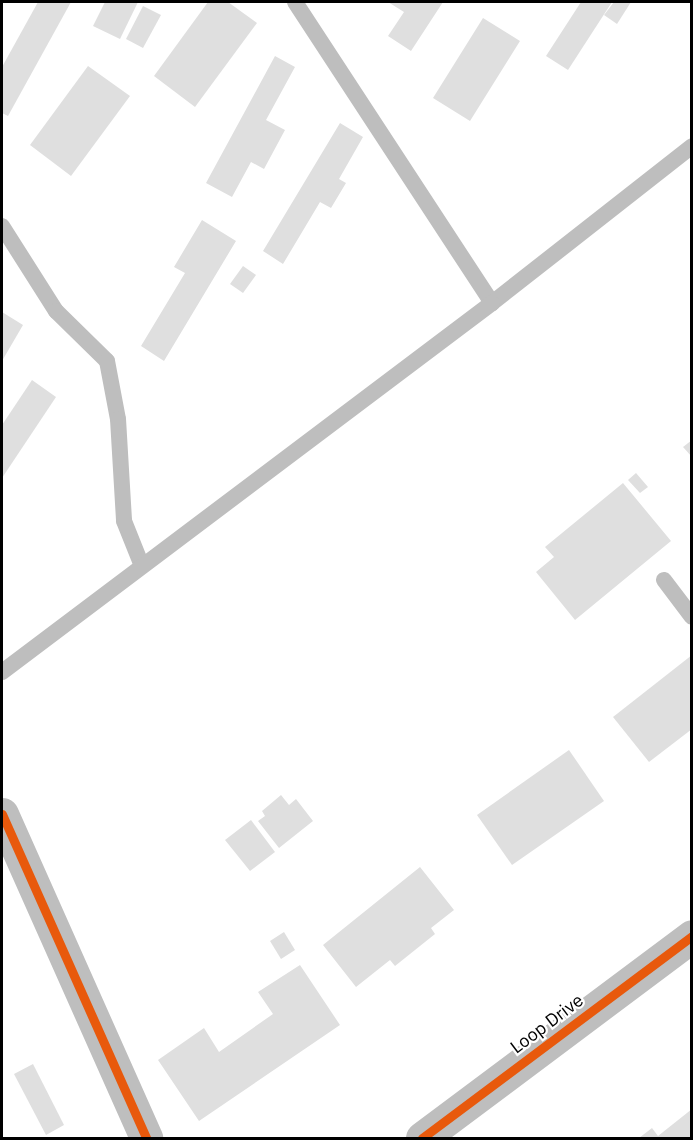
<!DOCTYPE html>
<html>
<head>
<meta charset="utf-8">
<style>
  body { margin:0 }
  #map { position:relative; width:693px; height:1140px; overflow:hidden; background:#fff; font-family:"IBM Plex Sans",sans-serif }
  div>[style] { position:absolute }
  .building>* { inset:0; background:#dfdfdf }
  .service>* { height:16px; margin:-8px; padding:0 8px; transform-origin:8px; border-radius:8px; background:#bebebe }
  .minor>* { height:33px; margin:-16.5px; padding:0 16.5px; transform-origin:16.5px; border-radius:16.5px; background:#bebebe }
  .cycleway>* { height:9px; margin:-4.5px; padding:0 4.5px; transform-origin:4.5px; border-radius:4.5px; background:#e8590c }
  span { translate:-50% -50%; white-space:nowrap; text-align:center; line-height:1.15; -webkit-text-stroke:4.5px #fff; paint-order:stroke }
  .street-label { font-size:18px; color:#000 }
  .frame { position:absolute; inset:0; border:3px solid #000; pointer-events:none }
</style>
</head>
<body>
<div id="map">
  <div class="building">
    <i style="clip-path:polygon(38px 2px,71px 2px,8px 116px,2px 113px,2px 67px)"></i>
    <i style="clip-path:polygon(105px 2px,138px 2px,120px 39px,93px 26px)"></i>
    <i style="clip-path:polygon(208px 2px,228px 2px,257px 23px,195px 107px,154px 76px)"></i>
    <i style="clip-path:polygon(388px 2px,443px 2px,411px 51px,388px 36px,404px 12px)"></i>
    <i style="clip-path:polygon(581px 2px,612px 2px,568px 70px,546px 56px)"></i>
    <i style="clip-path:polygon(614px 2px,631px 2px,617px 24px,604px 15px)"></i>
    <i style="clip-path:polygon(143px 6px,161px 15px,143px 48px,126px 39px)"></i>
    <i style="clip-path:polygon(483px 18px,520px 41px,470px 121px,433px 98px)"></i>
    <i style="clip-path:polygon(275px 56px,295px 67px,266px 120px,285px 130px,264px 169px,251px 162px,232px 197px,206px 183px)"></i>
    <i style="clip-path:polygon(88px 66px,130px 96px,71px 176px,30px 145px)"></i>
    <i style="clip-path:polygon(340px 123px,363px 137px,339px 179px,346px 183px,331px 208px,320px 202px,283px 264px,263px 251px)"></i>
    <i style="clip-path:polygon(202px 220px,236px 241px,164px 361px,141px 346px,185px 273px,174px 267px)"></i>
    <i style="clip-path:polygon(243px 266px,256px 275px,243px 293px,230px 284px)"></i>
    <i style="clip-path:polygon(2px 312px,23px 325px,2px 361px)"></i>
    <i style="clip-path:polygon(32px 380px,56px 397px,2px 478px,2px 425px)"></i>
    <i style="clip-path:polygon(692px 440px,692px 457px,683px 447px)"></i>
    <i style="clip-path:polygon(636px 473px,648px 487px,640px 493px,628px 480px)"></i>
    <i style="clip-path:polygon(623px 483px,671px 541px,575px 620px,536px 572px,554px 557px,545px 547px)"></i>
    <i style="clip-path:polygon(692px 655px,692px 729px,649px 762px,613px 717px)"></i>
    <i style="clip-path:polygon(569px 750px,604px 801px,512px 865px,477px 815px)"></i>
    <i style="clip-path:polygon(281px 795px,289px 805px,296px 799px,313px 821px,279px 848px,258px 821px,265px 816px,262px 811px)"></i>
    <i style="clip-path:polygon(251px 820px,275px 852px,250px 871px,225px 840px)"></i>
    <i style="clip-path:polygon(420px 867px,454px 910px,431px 928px,435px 934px,395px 966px,390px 960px,356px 987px,323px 945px)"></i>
    <i style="clip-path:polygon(284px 932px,295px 950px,281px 959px,270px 941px)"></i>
    <i style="clip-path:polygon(300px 965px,340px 1025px,199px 1121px,158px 1060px,204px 1028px,219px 1052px,273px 1014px,258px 992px)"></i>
    <i style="clip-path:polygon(33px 1064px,64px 1125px,46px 1135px,14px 1074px)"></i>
    <i style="clip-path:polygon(692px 1109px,692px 1138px,639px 1138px,652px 1128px,658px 1136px)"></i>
  </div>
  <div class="service">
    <i style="left:295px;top:2px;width:360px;rotate:56.8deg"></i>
    <i style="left:492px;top:303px;width:254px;rotate:-38.1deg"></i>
    <i style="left:2px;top:226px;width:101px;rotate:57.6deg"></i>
    <i style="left:56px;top:311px;width:71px;rotate:44.4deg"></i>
    <i style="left:107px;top:361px;width:59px;rotate:79.3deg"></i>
    <i style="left:118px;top:419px;width:102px;rotate:86.6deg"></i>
    <i style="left:124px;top:521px;width:48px;rotate:68.2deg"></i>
    <i style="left:664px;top:580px;width:46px;rotate:52.9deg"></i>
    <i style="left:2px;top:672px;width:613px;rotate:-36.98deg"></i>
  </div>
  <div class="minor">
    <i style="left:2px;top:814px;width:355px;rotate:66deg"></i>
    <i style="left:422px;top:1138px;width:337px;rotate:-36.8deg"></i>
  </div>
  <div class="cycleway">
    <i style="left:2px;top:814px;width:355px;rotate:66deg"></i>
    <i style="left:422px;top:1138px;width:337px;rotate:-36.8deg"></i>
  </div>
  <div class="street-label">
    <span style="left:547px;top:1024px;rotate:-37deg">Loop Drive</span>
  </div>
  <div class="frame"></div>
</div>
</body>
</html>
